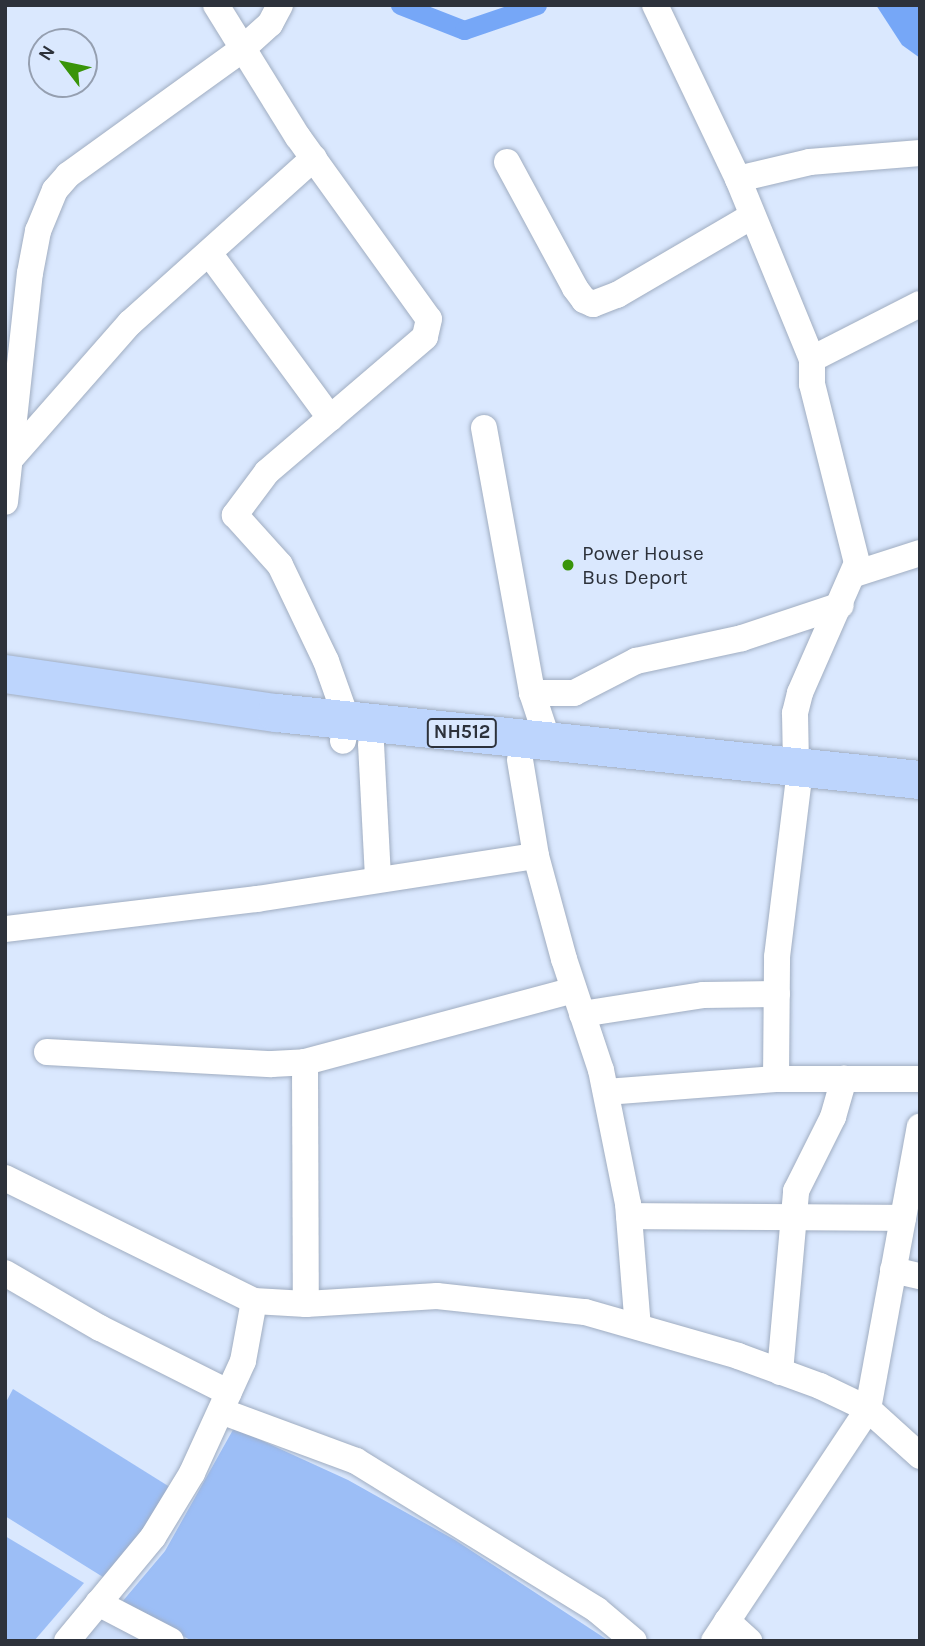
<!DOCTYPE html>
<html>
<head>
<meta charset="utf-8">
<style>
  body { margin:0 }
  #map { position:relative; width:925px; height:1646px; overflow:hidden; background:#dae8fe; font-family:Karla,sans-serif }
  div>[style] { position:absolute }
  .built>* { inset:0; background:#cbddf9 }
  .green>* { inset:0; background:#9cbef6 }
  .water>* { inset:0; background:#76a7f7 }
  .canal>* { height:19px; margin:-9.5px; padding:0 9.5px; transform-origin:9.5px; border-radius:9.5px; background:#76a7f7 }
  .roads { filter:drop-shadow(0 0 2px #a0adc1) drop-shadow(0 0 2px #a0adc1) }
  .minor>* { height:26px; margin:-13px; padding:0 13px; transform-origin:13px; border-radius:13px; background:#fff }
  .highway>* { height:38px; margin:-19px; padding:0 19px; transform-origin:19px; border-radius:19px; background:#bdd5fd }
  .dots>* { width:19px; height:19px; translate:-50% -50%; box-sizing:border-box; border:4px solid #dae8fe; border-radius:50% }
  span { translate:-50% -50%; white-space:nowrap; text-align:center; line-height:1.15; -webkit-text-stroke:5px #dae8fe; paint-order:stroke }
  .shield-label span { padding:2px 5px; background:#dae8fe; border:2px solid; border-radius:5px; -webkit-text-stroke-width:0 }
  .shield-label { font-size:19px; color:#2d323b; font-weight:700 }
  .poi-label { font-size:21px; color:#2d323b }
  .left { translate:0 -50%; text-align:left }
  .frame { position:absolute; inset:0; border:7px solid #2d323b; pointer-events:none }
  .north { position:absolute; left:28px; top:28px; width:70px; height:70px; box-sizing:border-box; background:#dae8fe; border:2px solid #959fb0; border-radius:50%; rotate:302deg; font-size:19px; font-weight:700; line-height:28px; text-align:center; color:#2d323b }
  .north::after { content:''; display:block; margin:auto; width:24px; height:32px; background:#39940a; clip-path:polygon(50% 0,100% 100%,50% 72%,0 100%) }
</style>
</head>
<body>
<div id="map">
  <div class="built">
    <i style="clip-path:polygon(98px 1609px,157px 1641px,72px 1641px)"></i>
  </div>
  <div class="green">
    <i style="clip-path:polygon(13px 1389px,173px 1489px,111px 1582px,5px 1516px,5px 1404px)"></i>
    <i style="clip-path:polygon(234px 1428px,348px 1480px,455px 1540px,609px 1641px,192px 1641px,122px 1602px,165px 1551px)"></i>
    <i style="clip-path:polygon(5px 1536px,84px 1583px,34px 1641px,5px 1641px)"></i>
  </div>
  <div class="water">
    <i style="clip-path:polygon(876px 5px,920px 5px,920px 58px,902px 45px)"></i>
  </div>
  <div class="canal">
    <i style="left:400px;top:5px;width:69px;rotate:21.3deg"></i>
    <i style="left:464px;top:30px;width:77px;rotate:-18.9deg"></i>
  </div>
  <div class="roads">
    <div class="minor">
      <i style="left:216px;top:5px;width:155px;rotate:58.2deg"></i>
      <i style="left:298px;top:137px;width:224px;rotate:54.3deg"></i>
      <i style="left:429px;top:319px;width:18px;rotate:103deg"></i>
      <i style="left:425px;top:337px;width:208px;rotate:139.5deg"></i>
      <i style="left:267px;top:472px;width:54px;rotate:126.7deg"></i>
      <i style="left:235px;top:515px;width:67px;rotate:48deg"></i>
      <i style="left:280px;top:565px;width:106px;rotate:64.4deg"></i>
      <i style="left:326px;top:661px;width:63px;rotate:70.4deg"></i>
      <i style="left:347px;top:720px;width:21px;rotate:101deg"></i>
      <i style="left:655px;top:5px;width:193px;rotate:64.5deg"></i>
      <i style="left:738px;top:179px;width:195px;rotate:67.7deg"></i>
      <i style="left:812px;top:359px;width:25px;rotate:90deg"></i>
      <i style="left:812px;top:384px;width:185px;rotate:75.9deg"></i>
      <i style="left:857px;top:563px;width:142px;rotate:113.7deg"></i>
      <i style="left:800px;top:693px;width:21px;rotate:104deg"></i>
      <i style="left:795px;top:713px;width:53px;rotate:88.9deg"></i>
      <i style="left:507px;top:162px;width:143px;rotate:61.6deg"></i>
      <i style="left:575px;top:288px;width:15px;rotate:53deg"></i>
      <i style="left:584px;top:300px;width:10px;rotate:24deg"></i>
      <i style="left:593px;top:304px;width:26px;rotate:-21deg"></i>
      <i style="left:617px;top:295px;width:156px;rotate:-30.3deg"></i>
      <i style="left:738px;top:179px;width:74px;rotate:-13.3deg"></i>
      <i style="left:810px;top:162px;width:110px;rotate:-4.7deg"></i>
      <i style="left:209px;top:253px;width:205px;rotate:53.7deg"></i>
      <i style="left:812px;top:359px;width:121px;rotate:-27deg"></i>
      <i style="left:484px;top:428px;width:269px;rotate:79.7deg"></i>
      <i style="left:532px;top:693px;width:51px;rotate:71.6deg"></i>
      <i style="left:13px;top:456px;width:177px;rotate:-48.7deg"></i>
      <i style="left:130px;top:323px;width:247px;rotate:-41.9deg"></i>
      <i style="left:5px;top:502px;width:230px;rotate:-83.8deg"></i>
      <i style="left:30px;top:273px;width:43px;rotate:-79.2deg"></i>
      <i style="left:38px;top:231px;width:44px;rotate:-67.5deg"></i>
      <i style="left:55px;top:190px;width:20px;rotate:-49deg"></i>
      <i style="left:68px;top:175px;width:213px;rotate:-35.8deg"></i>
      <i style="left:241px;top:50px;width:39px;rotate:-42deg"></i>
      <i style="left:270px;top:24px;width:21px;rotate:-62deg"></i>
      <i style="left:855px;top:574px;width:68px;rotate:-17.9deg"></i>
      <i style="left:532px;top:693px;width:42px"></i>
      <i style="left:574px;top:693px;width:70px;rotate:-27.3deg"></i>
      <i style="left:636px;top:661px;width:108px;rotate:-12.2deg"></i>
      <i style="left:742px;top:638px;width:104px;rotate:-18.4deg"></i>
      <i style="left:371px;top:744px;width:134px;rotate:87deg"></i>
      <i style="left:520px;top:760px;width:97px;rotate:80.5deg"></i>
      <i style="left:536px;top:856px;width:107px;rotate:74.8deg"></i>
      <i style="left:564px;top:959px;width:117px;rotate:71.6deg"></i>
      <i style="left:601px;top:1070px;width:137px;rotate:78.6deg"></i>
      <i style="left:628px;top:1204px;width:123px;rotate:85.4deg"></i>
      <i style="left:5px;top:929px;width:254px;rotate:-6.8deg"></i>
      <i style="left:257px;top:899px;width:282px;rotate:-8.8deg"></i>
      <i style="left:582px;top:1014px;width:122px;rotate:-8.9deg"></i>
      <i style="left:703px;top:995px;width:74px;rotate:-0.8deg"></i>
      <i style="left:47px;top:1052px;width:225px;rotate:3.1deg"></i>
      <i style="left:272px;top:1064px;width:33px;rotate:-3deg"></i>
      <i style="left:305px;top:1062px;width:278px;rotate:-15deg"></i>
      <i style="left:305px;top:1062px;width:242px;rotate:89.8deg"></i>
      <i style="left:776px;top:1079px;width:122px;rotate:-89.5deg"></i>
      <i style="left:777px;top:957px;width:172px;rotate:-83deg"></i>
      <i style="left:606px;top:1092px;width:170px;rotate:-4.4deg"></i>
      <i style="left:776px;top:1079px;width:144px"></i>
      <i style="left:5px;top:1178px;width:278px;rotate:26.3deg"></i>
      <i style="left:254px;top:1301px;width:52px;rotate:3.3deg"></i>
      <i style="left:306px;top:1304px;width:131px;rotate:-3.5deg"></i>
      <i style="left:437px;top:1296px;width:149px;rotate:6.2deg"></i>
      <i style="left:585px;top:1312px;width:159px;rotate:16deg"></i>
      <i style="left:738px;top:1356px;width:87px;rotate:20.1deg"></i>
      <i style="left:820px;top:1386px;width:53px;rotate:25.6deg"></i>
      <i style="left:868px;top:1409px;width:70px;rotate:42.1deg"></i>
      <i style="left:629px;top:1216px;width:274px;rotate:0.4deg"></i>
      <i style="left:893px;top:1270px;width:28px;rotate:13deg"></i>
      <i style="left:5px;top:1273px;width:110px;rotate:30.1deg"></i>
      <i style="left:100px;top:1328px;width:144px;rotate:26.7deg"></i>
      <i style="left:780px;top:1372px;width:182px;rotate:-84.9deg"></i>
      <i style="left:796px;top:1191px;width:83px;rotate:-63.4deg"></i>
      <i style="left:833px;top:1117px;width:40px;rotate:-74deg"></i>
      <i style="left:221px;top:1411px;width:144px;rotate:20.3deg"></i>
      <i style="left:356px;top:1461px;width:283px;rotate:31.7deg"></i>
      <i style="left:597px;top:1610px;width:48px;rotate:40deg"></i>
      <i style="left:98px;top:1603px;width:82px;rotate:27.5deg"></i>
      <i style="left:727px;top:1621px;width:30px;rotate:42deg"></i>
      <i style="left:67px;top:1641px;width:135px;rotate:-50.4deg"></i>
      <i style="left:153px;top:1537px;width:75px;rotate:-58.6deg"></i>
      <i style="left:192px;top:1473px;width:123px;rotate:-65.5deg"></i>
      <i style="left:243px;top:1361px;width:61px;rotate:-79.6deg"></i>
      <i style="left:714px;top:1641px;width:278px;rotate:-56.4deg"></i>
      <i style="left:868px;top:1409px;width:287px;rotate:-79.6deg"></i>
    </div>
    <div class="highway">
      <i style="left:5px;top:674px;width:275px;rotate:8.2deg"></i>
      <i style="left:277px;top:713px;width:646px;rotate:5.95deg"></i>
    </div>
  </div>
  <div class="dots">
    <i style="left:568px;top:565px;background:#39940a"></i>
  </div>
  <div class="shield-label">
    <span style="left:462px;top:733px">NH512</span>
  </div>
  <div class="poi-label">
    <span class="left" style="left:582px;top:565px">Power House<br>Bus Deport</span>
  </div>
  <div class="frame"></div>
  <div class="north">N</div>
</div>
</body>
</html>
